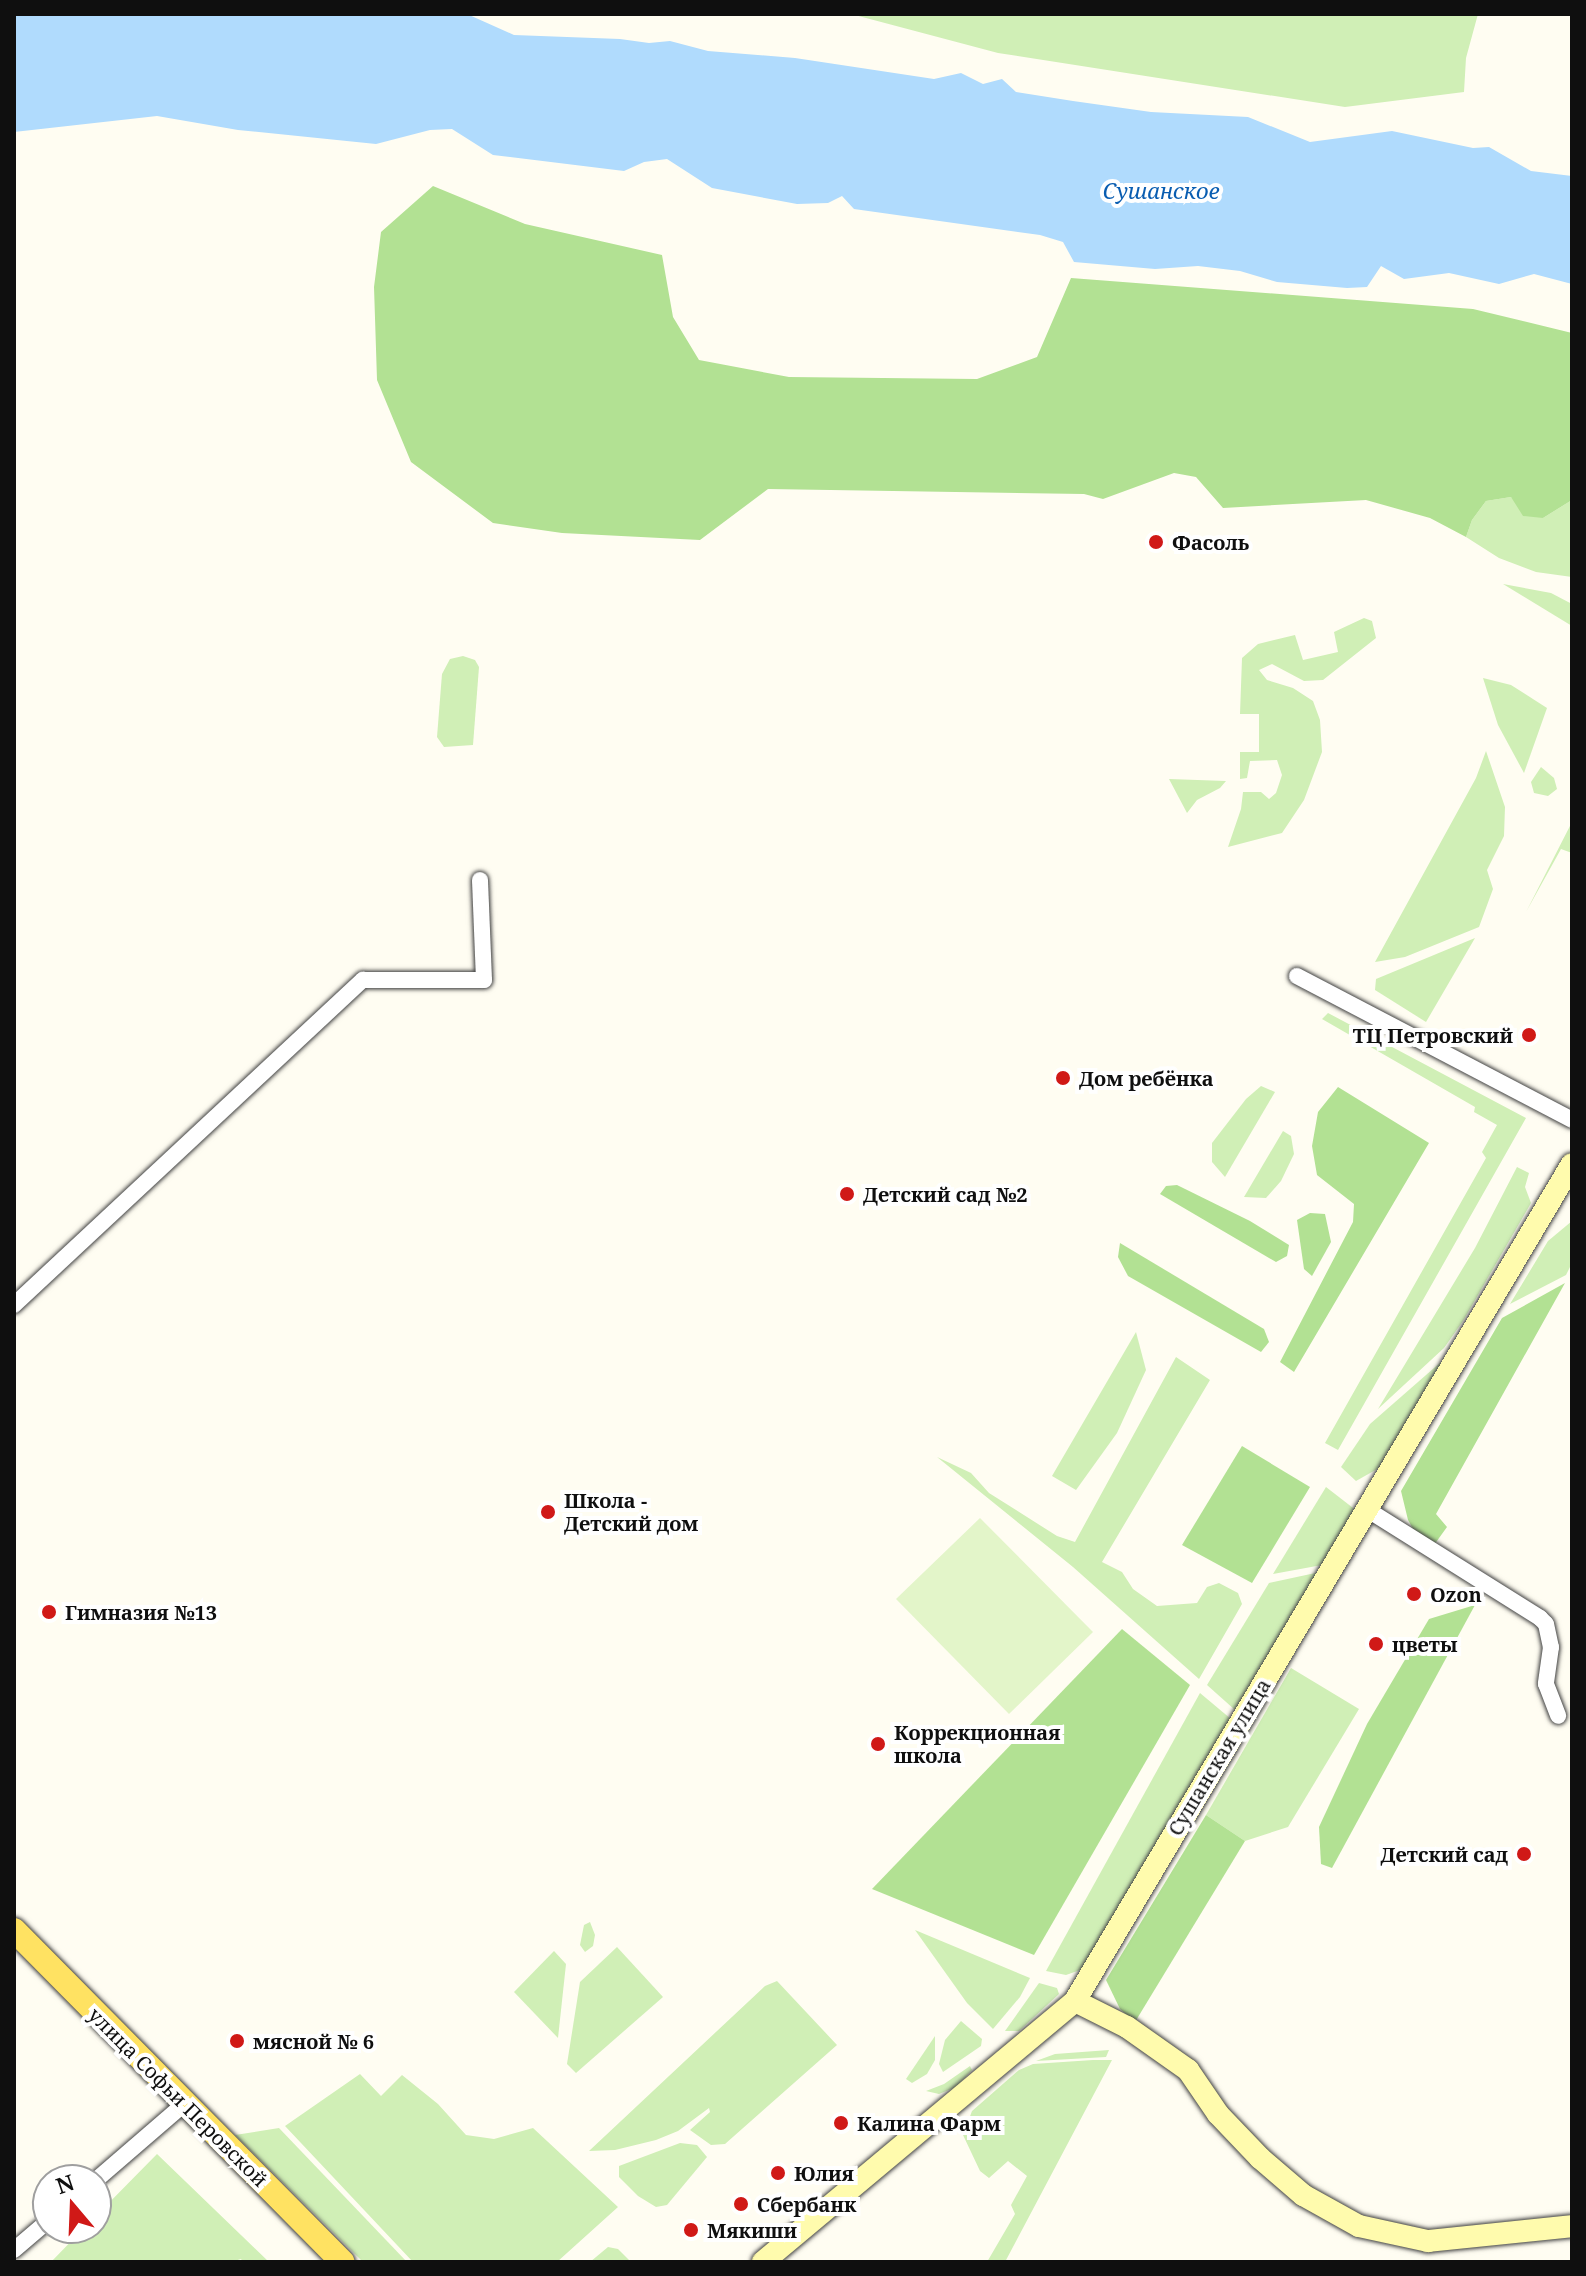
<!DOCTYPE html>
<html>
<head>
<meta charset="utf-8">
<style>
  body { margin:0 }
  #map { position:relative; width:1586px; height:2276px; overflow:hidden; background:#fffdf2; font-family:"Noto Serif",serif }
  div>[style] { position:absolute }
  .green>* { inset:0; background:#d0efb6 }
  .forest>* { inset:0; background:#b2e193 }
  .pitch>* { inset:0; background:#e3f5c9 }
  .water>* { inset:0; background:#b0dbfd }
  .roads { filter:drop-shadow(0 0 2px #424242) drop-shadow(0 0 2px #424242) }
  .street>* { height:16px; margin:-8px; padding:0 8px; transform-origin:8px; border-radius:8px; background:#fff }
  .secondary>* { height:22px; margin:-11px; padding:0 11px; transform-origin:11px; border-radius:11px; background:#fffbad }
  .primary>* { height:24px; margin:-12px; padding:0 12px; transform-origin:12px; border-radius:12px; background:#ffe262 }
  .dots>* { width:22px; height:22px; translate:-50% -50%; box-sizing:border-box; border:4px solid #fff; border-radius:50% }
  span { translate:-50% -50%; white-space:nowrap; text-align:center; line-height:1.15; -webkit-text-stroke:8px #fff; paint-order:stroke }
  .poi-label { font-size:20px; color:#0f0f0f; font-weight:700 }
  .left { translate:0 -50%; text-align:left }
  .right { translate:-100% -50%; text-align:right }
  .street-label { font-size:20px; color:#0f0f0f }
  .water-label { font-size:22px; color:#095db1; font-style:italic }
  .frame { position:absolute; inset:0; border:16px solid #0f0f0f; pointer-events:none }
  .north { position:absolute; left:32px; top:2164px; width:80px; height:80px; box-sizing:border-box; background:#fff; border:2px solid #9f9f9f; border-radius:50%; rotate:341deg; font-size:22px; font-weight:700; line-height:32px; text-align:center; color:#0f0f0f }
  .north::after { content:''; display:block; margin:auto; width:28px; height:36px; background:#d01917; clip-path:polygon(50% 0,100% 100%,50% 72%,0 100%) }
</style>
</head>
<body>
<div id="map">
  <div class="green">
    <i style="clip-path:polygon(851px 14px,1478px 14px,1466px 58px,1464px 92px,1345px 107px,998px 53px)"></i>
    <i style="clip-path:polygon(1511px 497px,1543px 518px,1572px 500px,1572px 577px,1536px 572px,1499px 558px,1466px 537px,1472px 520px,1486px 501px)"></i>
    <i style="clip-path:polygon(1503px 584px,1551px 593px,1572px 604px,1572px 626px)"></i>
    <i style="clip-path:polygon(1364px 618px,1372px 621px,1376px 638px,1323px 680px,1304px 681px,1272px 664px,1259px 670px,1267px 680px,1293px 688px,1313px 701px,1320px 720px,1322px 752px,1304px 800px,1282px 833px,1228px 847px,1241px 809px,1243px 792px,1261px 792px,1269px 799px,1276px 793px,1282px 775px,1277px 760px,1250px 761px,1247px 778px,1240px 779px,1240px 752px,1259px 752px,1259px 714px,1240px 714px,1242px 658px,1258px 644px,1295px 635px,1303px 660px,1338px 652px,1334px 632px)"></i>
    <i style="clip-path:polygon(463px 656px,475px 660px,479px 667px,473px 745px,444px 747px,437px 737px,442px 674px,450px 659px)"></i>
    <i style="clip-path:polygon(1483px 678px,1511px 685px,1547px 708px,1524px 773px,1498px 725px)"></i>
    <i style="clip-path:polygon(1486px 751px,1505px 807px,1504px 836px,1487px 870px,1493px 889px,1479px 927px,1405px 957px,1375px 962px,1476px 778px)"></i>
    <i style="clip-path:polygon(1541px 767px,1554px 778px,1557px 789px,1548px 796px,1534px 793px,1531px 782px)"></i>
    <i style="clip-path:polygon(1169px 779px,1226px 781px,1220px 788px,1197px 800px,1187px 813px)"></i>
    <i style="clip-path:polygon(1572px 822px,1572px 853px,1561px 849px,1526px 912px)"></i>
    <i style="clip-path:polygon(1475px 938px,1426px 1022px,1375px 990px,1376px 979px)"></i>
    <i style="clip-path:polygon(1328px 1013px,1526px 1118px,1338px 1450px,1325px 1443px,1486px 1158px,1482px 1152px,1497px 1125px,1474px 1112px,1475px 1107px,1322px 1019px)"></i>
    <i style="clip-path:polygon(1261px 1086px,1275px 1092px,1225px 1177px,1212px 1162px,1212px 1143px,1246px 1099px)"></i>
    <i style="clip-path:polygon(1283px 1131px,1291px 1136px,1294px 1154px,1281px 1181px,1266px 1198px,1244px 1197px)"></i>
    <i style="clip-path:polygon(1517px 1167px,1529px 1173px,1525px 1187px,1531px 1203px,1463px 1321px,1444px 1348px,1378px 1409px,1475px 1248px)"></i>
    <i style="clip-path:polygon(1572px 1221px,1572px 1263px,1566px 1275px,1510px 1304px,1548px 1241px)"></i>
    <i style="clip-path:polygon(1136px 1332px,1146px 1370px,1117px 1433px,1076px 1490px,1052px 1476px)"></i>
    <i style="clip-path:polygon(1176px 1357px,1210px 1380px,1102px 1562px,1122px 1572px,1133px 1589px,1157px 1606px,1197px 1603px,1207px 1587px,1219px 1583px,1238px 1593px,1242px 1604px,1199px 1679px,1073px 1567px,937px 1457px,971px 1473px,989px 1493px,1057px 1536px,1075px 1542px)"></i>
    <i style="clip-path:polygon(1442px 1361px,1379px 1468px,1356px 1481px,1341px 1467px,1370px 1424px)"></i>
    <i style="clip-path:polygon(1326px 1487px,1357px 1511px,1322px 1565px,1273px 1574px)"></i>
    <i style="clip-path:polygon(1320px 1572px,1235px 1710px,1207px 1685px,1269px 1583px)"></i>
    <i style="clip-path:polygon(1291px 1668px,1359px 1709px,1288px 1827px,1245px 1841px,1206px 1815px)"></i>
    <i style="clip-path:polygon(1200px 1693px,1231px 1719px,1086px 1968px,1066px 1975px,1046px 1971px)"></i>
    <i style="clip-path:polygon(590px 1922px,595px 1935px,593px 1946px,585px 1952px,580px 1945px,584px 1925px)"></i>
    <i style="clip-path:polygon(915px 1930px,1030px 1978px,1020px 1997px,993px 2029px,967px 2003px)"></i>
    <i style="clip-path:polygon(617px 1947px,663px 1997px,576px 2073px,567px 2064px,580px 1982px)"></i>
    <i style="clip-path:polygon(554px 1951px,566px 1964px,558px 2038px,514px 1992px)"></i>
    <i style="clip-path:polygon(777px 1981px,837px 2045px,725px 2144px,711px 2145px,690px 2130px,710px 2112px,709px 2108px,678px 2131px,656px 2140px,615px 2150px,589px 2151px,765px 1986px)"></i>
    <i style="clip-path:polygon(1039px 1983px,1057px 1988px,1059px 1994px,1019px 2031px,1005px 2031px)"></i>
    <i style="clip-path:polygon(961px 2021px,982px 2039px,981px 2046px,943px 2072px,939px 2064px,945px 2040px)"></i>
    <i style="clip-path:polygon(935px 2036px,935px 2060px,927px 2074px,912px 2083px,906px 2079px)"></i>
    <i style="clip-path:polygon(1109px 2050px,1106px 2057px,1036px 2061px,1055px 2054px)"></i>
    <i style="clip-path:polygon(1093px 2060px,1112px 2060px,1005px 2262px,987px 2262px,1015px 2214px,1011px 2205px,1027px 2176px,1008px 2161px,989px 2178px,980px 2171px,963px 2135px,972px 2111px,1019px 2070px,1033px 2064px)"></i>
    <i style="clip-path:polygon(970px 2066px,972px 2070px,956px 2087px,939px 2094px,926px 2091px,944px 2084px)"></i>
    <i style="clip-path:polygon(360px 2074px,381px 2096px,402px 2075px,438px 2104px,466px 2135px,494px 2139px,533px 2128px,618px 2207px,557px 2262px,413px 2262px,285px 2126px)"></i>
    <i style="clip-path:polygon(279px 2128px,407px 2262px,363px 2262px,235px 2135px)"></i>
    <i style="clip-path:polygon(680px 2143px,697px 2145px,707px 2157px,667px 2205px,656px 2207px,638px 2196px,619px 2177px,619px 2166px)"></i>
    <i style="clip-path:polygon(157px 2154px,269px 2262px,243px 2262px,241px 2259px,231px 2262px,51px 2262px,84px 2228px,96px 2228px,96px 2216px)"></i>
    <i style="clip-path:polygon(608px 2247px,618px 2249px,631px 2262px,590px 2262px)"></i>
  </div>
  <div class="forest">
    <i style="clip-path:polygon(433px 186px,525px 224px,662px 255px,673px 317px,699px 360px,789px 377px,977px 379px,1037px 357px,1071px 278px,1473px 309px,1572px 333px,1572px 500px,1543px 518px,1523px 516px,1511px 497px,1486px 501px,1472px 520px,1466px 537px,1430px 518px,1366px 500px,1223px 508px,1196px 477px,1174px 473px,1103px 499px,1084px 494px,768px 489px,700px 540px,562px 533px,493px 523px,411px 462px,377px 380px,374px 287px,381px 232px)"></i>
    <i style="clip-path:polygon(1338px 1087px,1429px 1143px,1294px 1372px,1280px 1362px,1353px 1222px,1354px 1204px,1317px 1175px,1312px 1146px,1318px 1112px)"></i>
    <i style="clip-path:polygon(1177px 1185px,1250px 1221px,1289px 1245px,1287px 1256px,1276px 1262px,1160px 1194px,1166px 1186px)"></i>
    <i style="clip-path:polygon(1310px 1213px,1325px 1214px,1331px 1242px,1312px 1276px,1304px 1269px,1297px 1220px)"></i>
    <i style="clip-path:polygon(1120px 1243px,1264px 1329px,1269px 1342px,1261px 1352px,1128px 1276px,1118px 1257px)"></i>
    <i style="clip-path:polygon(1565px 1283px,1436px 1514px,1447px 1527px,1434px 1545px,1417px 1536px,1408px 1520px,1401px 1491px,1502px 1318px)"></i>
    <i style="clip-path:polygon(1242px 1446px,1310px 1487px,1252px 1583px,1182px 1545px)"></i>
    <i style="clip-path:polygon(1475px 1605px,1332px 1868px,1321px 1864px,1319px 1827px,1367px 1724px,1429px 1619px)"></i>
    <i style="clip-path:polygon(1122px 1629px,1190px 1685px,1034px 1955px,872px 1889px)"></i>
    <i style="clip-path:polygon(1206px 1815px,1245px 1841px,1135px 2022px,1120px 2009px,1106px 1980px)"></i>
  </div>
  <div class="pitch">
    <i style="clip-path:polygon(980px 1518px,1093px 1632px,1009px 1714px,896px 1599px)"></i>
  </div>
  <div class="water">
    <i style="clip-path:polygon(31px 14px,467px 14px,514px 35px,620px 39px,649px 43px,670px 41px,708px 51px,795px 58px,934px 79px,961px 73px,983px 84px,1002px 79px,1016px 92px,1073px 101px,1151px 112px,1248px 117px,1310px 142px,1392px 131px,1473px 148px,1489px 147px,1531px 171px,1572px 176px,1572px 284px,1534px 274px,1499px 284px,1449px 273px,1404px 279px,1381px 266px,1367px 287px,1347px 288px,1277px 282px,1240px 271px,1198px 266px,1155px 269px,1074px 262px,1063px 242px,1040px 235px,854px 209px,842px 196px,828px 203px,797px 204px,712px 188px,667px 159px,644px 162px,624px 171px,493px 155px,452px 129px,430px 130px,376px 144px,238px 130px,157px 116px,14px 132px,14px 16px)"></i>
  </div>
  <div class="roads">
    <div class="street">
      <i style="left:1297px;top:976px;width:310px;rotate:27.6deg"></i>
      <i style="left:14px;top:1305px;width:477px;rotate:-43deg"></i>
      <i style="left:363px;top:980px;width:121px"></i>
      <i style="left:484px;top:980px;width:100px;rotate:-92.3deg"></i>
      <i style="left:1368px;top:1510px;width:203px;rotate:32.1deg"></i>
      <i style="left:1540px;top:1618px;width:8px;rotate:45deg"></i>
      <i style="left:1546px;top:1624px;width:24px;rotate:78deg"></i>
      <i style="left:1551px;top:1647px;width:37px;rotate:98deg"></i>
      <i style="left:1546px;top:1684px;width:34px;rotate:69deg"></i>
      <i style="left:96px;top:2180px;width:116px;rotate:-40.8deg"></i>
      <i style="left:14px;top:2250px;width:45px;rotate:-40.5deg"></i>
    </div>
    <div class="secondary">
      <i style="left:1075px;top:2001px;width:58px;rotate:26.6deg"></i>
      <i style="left:1127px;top:2027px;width:75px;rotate:35.2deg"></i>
      <i style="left:1188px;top:2070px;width:53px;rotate:55.7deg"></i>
      <i style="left:1218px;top:2114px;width:61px;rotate:46.3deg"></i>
      <i style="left:1260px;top:2158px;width:57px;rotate:40.7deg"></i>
      <i style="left:1303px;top:2195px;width:64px;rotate:29deg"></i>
      <i style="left:1359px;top:2226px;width:71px;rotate:12.3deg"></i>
      <i style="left:1428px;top:2241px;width:145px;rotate:-5.9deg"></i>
      <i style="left:763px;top:2262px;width:407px;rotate:-39.9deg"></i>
      <i style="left:1075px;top:2001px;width:973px;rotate:-59.3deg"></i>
    </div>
    <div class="primary">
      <i style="left:14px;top:1930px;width:467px;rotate:45.3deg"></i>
    </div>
  </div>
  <div class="dots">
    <i style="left:1156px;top:542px;background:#d01917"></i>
    <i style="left:1529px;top:1035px;background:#d01917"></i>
    <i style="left:1063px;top:1078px;background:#d01917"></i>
    <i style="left:847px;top:1194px;background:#d01917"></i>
    <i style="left:548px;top:1512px;background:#d01917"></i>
    <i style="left:1414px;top:1594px;background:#d01917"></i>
    <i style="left:49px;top:1612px;background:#d01917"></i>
    <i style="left:1376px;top:1644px;background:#d01917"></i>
    <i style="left:878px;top:1744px;background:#d01917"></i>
    <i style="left:1524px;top:1854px;background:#d01917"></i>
    <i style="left:237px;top:2041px;background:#d01917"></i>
    <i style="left:841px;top:2123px;background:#d01917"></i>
    <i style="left:778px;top:2173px;background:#d01917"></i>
    <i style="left:741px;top:2204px;background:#d01917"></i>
    <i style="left:691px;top:2230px;background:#d01917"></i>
  </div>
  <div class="poi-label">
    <span class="left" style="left:1172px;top:542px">Фасоль</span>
    <span class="right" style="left:1513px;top:1035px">ТЦ Петровский</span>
    <span class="left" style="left:1079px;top:1078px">Дом ребёнка</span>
    <span class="left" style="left:863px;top:1194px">Детский сад №2</span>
    <span class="left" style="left:564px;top:1512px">Школа -<br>Детский дом</span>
    <span class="left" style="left:1430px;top:1594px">Ozon</span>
    <span class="left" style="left:65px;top:1612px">Гимназия №13</span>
    <span class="left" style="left:1392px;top:1644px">цветы</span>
    <span class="left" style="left:894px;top:1744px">Коррекционная<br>школа</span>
    <span class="right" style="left:1508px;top:1854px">Детский сад</span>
    <span class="left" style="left:253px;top:2041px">мясной № 6</span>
    <span class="left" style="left:857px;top:2123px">Калина Фарм</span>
    <span class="left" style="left:794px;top:2173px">Юлия</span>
    <span class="left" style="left:757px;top:2204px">Сбербанк</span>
    <span class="left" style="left:707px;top:2230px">Мякиши</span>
  </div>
  <div class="street-label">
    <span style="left:1219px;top:1757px;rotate:-59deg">Сушанская улица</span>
    <span style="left:178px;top:2097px;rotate:45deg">улица Софьи Перовской</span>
  </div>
  <div class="water-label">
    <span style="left:1161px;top:191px">Сушанское</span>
  </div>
  <div class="frame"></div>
  <div class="north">N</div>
</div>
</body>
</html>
